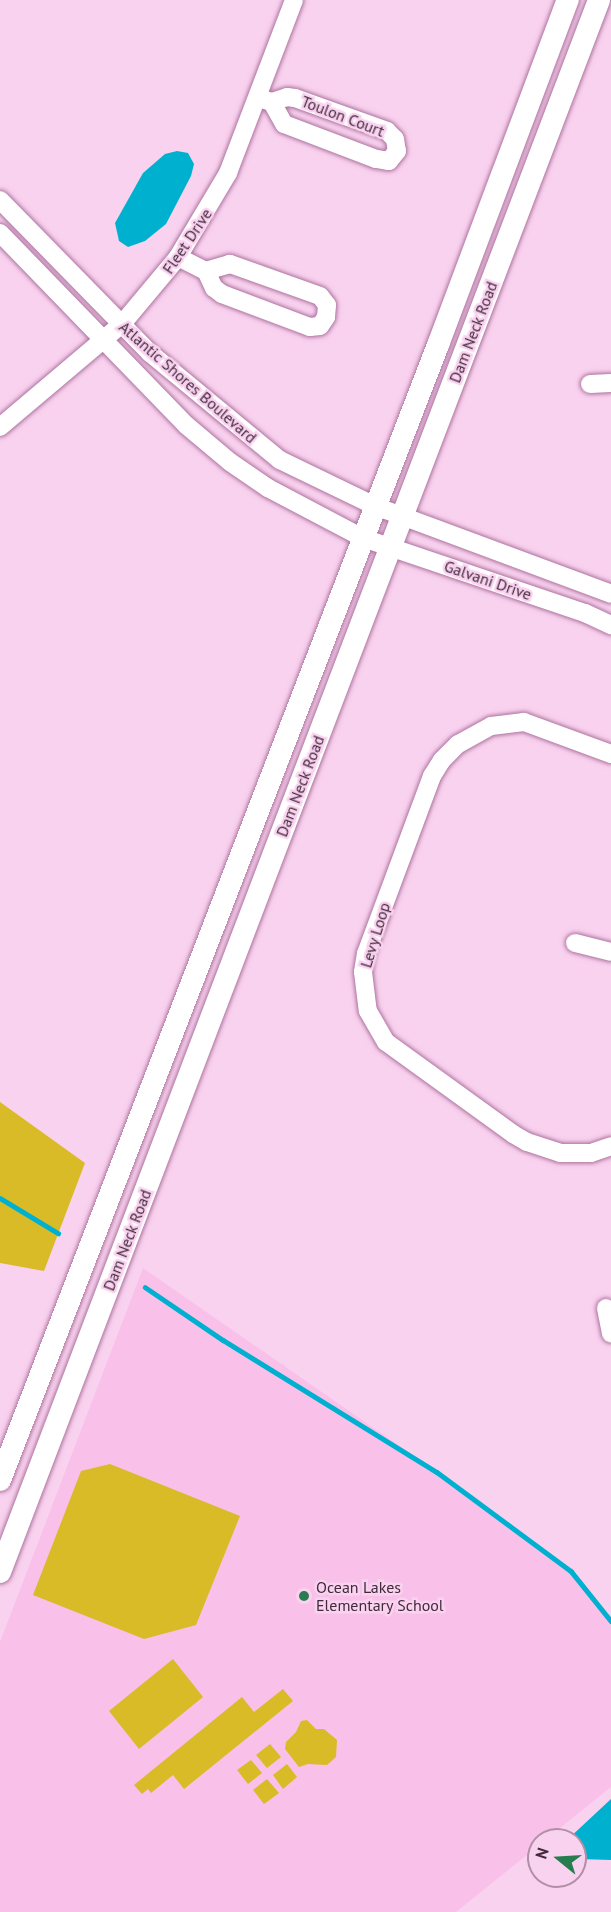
<!DOCTYPE html>
<html>
<head>
<meta charset="utf-8">
<style>
  body { margin:0 }
  #map { position:relative; width:611px; height:1912px; overflow:hidden; background:#f9d2ef; font-family:"PT Sans",sans-serif }
  div>[style] { position:absolute }
  .built>* { inset:0; background:#f9c0ea }
  .green>* { inset:0; background:#d9ba27 }
  .water>* { inset:0; background:#00b1cf }
  .stream>* { height:4.5px; margin:-2.25px; padding:0 2.25px; transform-origin:2.25px; border-radius:2.25px; background:#00b1cf }
  .roads { filter:drop-shadow(0 0 2px #ae739f) drop-shadow(0 0 2px #ae739f) }
  .minor>* { height:18px; margin:-9px; padding:0 9px; transform-origin:9px; border-radius:9px; background:#fff }
  .major>* { height:22px; margin:-11px; padding:0 11px; transform-origin:11px; border-radius:11px; background:#fff }
  .dots>* { width:16px; height:16px; translate:-50% -50%; box-sizing:border-box; border:3px solid #f9d2ef; border-radius:50% }
  span { translate:-50% -50%; white-space:nowrap; text-align:center; line-height:1.15; -webkit-text-stroke:5px #f9d2ef; paint-order:stroke }
  .street-label { font-size:16px; color:#422a3c }
  .poi-label { font-size:16px; color:#422a3c }
  .left { translate:0 -50%; text-align:left }
  .north { position:absolute; left:527px; top:1828px; width:60px; height:60px; box-sizing:border-box; background:#f9d2ef; border:2px solid #b08fa7; border-radius:50%; rotate:288deg; font-size:16px; font-weight:700; line-height:24px; text-align:center; color:#422a3c }
  .north::after { content:''; display:block; margin:auto; width:21px; height:27px; background:#287d50; clip-path:polygon(50% 0,100% 100%,50% 72%,0 100%) }
</style>
</head>
<body>
<div id="map">
  <div class="built">
    <i style="clip-path:polygon(143px 1268px,437px 1472px,571px 1571px,611px 1621px,611px 1787px,545px 1840px,539px 1840px,539px 1845px,456px 1912px,0 1912px,0 1642px)"></i>
  </div>
  <div class="green">
    <i style="clip-path:polygon(0 1102px,85px 1163px,44px 1271px,0 1263px)"></i>
    <i style="clip-path:polygon(110px 1464px,240px 1516px,196px 1625px,144px 1639px,33px 1595px,81px 1471px)"></i>
    <i style="clip-path:polygon(173px 1659px,203px 1697px,139px 1749px,109px 1711px)"></i>
    <i style="clip-path:polygon(283px 1689px,293px 1701px,184px 1789px,173px 1775px,151px 1793px,148px 1789px,142px 1794px,134px 1785px,242px 1697px,254px 1712px)"></i>
    <i style="clip-path:polygon(307px 1720px,316px 1729px,324px 1729px,337px 1740px,336px 1757px,327px 1765px,308px 1764px,299px 1767px,285px 1749px,286px 1742px,296px 1732px,301px 1721px)"></i>
    <i style="clip-path:polygon(270px 1744px,281px 1757px,267px 1768px,256px 1755px)"></i>
    <i style="clip-path:polygon(251px 1760px,262px 1773px,248px 1784px,237px 1770px)"></i>
    <i style="clip-path:polygon(287px 1764px,297px 1777px,283px 1789px,273px 1775px)"></i>
    <i style="clip-path:polygon(267px 1779px,279px 1793px,264px 1804px,253px 1790px)"></i>
  </div>
  <div class="water">
    <i style="clip-path:polygon(177px 151px,188px 153px,194px 164px,191px 176px,166px 224px,145px 241px,128px 247px,119px 241px,115px 223px,143px 173px,165px 154px)"></i>
    <i style="clip-path:polygon(611px 1799px,611px 1860px,578px 1859px,575px 1856px,575px 1840px,567px 1840px)"></i>
  </div>
  <div class="stream">
    <i style="left:0;top:1198px;width:68px;rotate:31.1deg"></i>
    <i style="left:145px;top:1287px;width:94px;rotate:34.2deg"></i>
    <i style="left:223px;top:1340px;width:251px;rotate:31.7deg"></i>
    <i style="left:437px;top:1472px;width:167px;rotate:36.5deg"></i>
    <i style="left:571px;top:1571px;width:64px;rotate:51.3deg"></i>
  </div>
  <div class="roads">
    <div class="minor">
      <i style="left:258px;top:98px;width:15px;rotate:16deg"></i>
      <i style="left:272px;top:102px;width:16px;rotate:-18deg"></i>
      <i style="left:287px;top:97px;width:8px;rotate:7deg"></i>
      <i style="left:295px;top:98px;width:98px;rotate:19.7deg"></i>
      <i style="left:387px;top:131px;width:11px;rotate:45deg"></i>
      <i style="left:395px;top:139px;width:12px;rotate:81deg"></i>
      <i style="left:397px;top:151px;width:13px;rotate:129deg"></i>
      <i style="left:389px;top:161px;width:13px;rotate:-171deg"></i>
      <i style="left:376px;top:159px;width:98px;rotate:-159.2deg"></i>
      <i style="left:284px;top:124px;width:25px;rotate:-119deg"></i>
      <i style="left:0;top:200px;width:214px;rotate:45.6deg"></i>
      <i style="left:150px;top:353px;width:168px;rotate:39.5deg"></i>
      <i style="left:280px;top:460px;width:106px;rotate:25.8deg"></i>
      <i style="left:375px;top:506px;width:252px;rotate:20.4deg"></i>
      <i style="left:0;top:233px;width:267px;rotate:45.9deg"></i>
      <i style="left:186px;top:425px;width:57px;rotate:40.1deg"></i>
      <i style="left:230px;top:462px;width:46px;rotate:34.4deg"></i>
      <i style="left:268px;top:488px;width:107px;rotate:27.8deg"></i>
      <i style="left:363px;top:538px;width:234px;rotate:18.7deg"></i>
      <i style="left:585px;top:613px;width:29px;rotate:25deg"></i>
      <i style="left:178px;top:257px;width:31px;rotate:27deg"></i>
      <i style="left:206px;top:271px;width:19px;rotate:65deg"></i>
      <i style="left:214px;top:288px;width:10px;rotate:37deg"></i>
      <i style="left:222px;top:294px;width:94px;rotate:20.6deg"></i>
      <i style="left:310px;top:327px;width:10px;rotate:-6deg"></i>
      <i style="left:320px;top:326px;width:11px;rotate:-56deg"></i>
      <i style="left:326px;top:317px;width:12px;rotate:-85deg"></i>
      <i style="left:327px;top:305px;width:11px;rotate:-128deg"></i>
      <i style="left:320px;top:296px;width:96px;rotate:-160.4deg"></i>
      <i style="left:230px;top:264px;width:25px;rotate:164deg"></i>
      <i style="left:590px;top:384px;width:21px;rotate:-3deg"></i>
      <i style="left:0;top:427px;width:160px;rotate:-40.2deg"></i>
      <i style="left:122px;top:324px;width:87px;rotate:-50.1deg"></i>
      <i style="left:178px;top:257px;width:98px;rotate:-59.2deg"></i>
      <i style="left:228px;top:173px;width:185px;rotate:-69.1deg"></i>
      <i style="left:611px;top:754px;width:93px;rotate:-159.8deg"></i>
      <i style="left:524px;top:722px;width:33px;rotate:173deg"></i>
      <i style="left:491px;top:726px;width:38px;rotate:151deg"></i>
      <i style="left:458px;top:744px;width:23px;rotate:135deg"></i>
      <i style="left:442px;top:760px;width:19px;rotate:122deg"></i>
      <i style="left:432px;top:776px;width:189px;rotate:110.4deg"></i>
      <i style="left:366px;top:953px;width:19px;rotate:99deg"></i>
      <i style="left:363px;top:972px;width:39px;rotate:83deg"></i>
      <i style="left:368px;top:1011px;width:36px;rotate:60deg"></i>
      <i style="left:386px;top:1042px;width:157px;rotate:35.9deg"></i>
      <i style="left:513px;top:1134px;width:16px;rotate:30deg"></i>
      <i style="left:527px;top:1142px;width:35px;rotate:18deg"></i>
      <i style="left:560px;top:1153px;width:31px"></i>
      <i style="left:591px;top:1153px;width:21px;rotate:-19deg"></i>
      <i style="left:575px;top:943px;width:37px;rotate:14deg"></i>
      <i style="left:606px;top:1308px;width:26px;rotate:79deg"></i>
    </div>
    <div class="major">
      <i style="left:0;top:1480px;width:1217px;rotate:-68.9deg"></i>
      <i style="left:438px;top:345px;width:369px;rotate:-69.4deg"></i>
      <i style="left:0;top:1572px;width:1682px;rotate:-69.14deg"></i>
    </div>
  </div>
  <div class="dots">
    <i style="left:304px;top:1596px;background:#287d50"></i>
  </div>
  <div class="street-label">
    <span style="left:343px;top:116px;rotate:21deg">Toulon Court</span>
    <span style="left:187px;top:241px;rotate:-56deg">Fleet Drive</span>
    <span style="left:473px;top:332px;rotate:-69deg">Dam Neck Road</span>
    <span style="left:188px;top:382px;rotate:41deg">Atlantic Shores Boulevard</span>
    <span style="left:488px;top:580px;rotate:19deg">Galvani Drive</span>
    <span style="left:300px;top:786px;rotate:-69deg">Dam Neck Road</span>
    <span style="left:375px;top:935px;rotate:-73deg">Levy Loop</span>
    <span style="left:127px;top:1240px;rotate:-69deg">Dam Neck Road</span>
  </div>
  <div class="poi-label">
    <span class="left" style="left:316px;top:1596px">Ocean Lakes<br>Elementary School</span>
  </div>
  <div class="north">N</div>
</div>
</body>
</html>
